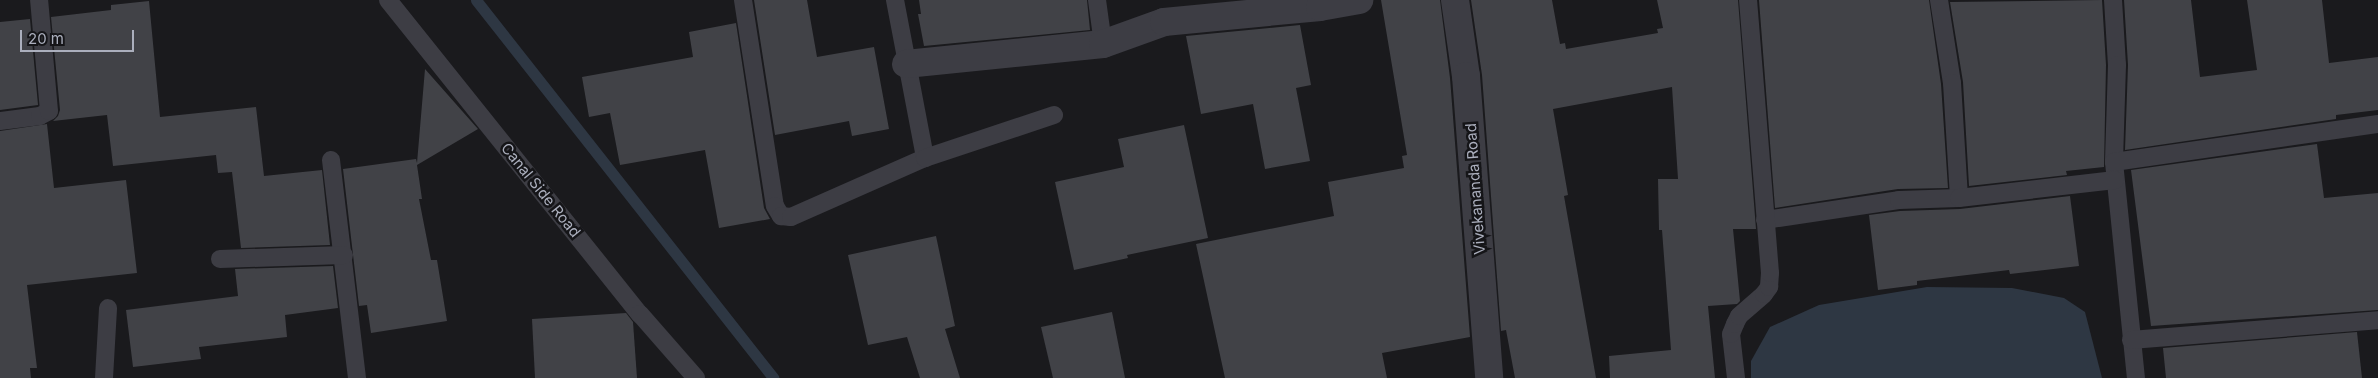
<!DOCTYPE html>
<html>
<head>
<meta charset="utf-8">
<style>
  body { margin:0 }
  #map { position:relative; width:2378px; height:378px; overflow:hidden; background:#1a1a1d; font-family:Inter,sans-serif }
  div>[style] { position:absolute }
  .water>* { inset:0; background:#2e3743 }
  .stream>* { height:11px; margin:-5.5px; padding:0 5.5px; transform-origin:5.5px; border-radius:5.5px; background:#2e3743 }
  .building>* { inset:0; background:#414247 }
  .service>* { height:18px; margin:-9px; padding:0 9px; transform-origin:9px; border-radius:9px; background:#3d3d44 }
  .minor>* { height:28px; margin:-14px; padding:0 14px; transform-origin:14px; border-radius:14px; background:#3d3d44 }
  span { translate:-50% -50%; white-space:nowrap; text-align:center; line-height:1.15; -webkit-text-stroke:5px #151518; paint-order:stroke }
  .street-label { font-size:15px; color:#abafbd }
  .scale { position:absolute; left:20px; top:30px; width:114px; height:22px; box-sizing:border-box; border:2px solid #abafbd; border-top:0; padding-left:6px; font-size:15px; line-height:18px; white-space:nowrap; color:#abafbd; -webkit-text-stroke:4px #151518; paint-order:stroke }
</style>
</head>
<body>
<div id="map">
  <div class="water">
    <i style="clip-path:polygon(1927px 287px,2012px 288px,2064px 298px,2085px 312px,2102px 378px,1751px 378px,1751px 361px,1770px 327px,1819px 305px)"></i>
  </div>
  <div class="stream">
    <i style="left:476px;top:0;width:481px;rotate:51.8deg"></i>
  </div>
  <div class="building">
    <i style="clip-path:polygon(754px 0,807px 0,817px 57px,874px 47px,889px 129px,852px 136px,849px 121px,775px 135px)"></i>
    <i style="clip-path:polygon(919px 0,1087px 0,1090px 30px,924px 46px,918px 14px,921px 14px)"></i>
    <i style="clip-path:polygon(1381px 0,1440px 0,1450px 78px,1470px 337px,1382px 353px,1387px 378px,1225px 378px,1196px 244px,1334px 216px,1328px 182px,1404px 168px,1402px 156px,1407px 155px)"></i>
    <i style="clip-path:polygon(1471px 0,1552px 0,1560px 44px,1565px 43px,1566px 49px,1658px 33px,1657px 29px,1663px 28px,1657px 0,1738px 0,1756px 229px,1733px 229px,1740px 301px,1737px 304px,1708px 306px,1715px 378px,1610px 378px,1609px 356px,1671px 350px,1662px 230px,1659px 230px,1658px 179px,1678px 179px,1672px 87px,1553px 109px,1568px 195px,1564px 196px,1596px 378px,1515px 378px,1506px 330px,1501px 331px,1482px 75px)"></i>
    <i style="clip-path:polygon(1759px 0,1929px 0,1941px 84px,1948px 188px,1898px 189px,1775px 208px)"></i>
    <i style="clip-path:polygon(2102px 0,2106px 65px,2104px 167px,2066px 171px,2067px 175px,1969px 186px,1963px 82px,1950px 2px)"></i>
    <i style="clip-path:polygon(2124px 0,2191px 0,2200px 77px,2257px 70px,2247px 0,2322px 0,2329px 63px,2378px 57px,2378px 110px,2336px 115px,2336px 119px,2125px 150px,2128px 65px)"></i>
    <i style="clip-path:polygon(149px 1px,160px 117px,256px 107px,264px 176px,322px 170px,330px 245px,241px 248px,232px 172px,218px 173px,216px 155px,113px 166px,107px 115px,53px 121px,58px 116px,60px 110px,51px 17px,111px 10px,111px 5px)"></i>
    <i style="clip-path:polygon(30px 19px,38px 105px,0 110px,0 22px)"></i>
    <i style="clip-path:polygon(736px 23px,764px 208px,770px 219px,719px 228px,705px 150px,620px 165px,610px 113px,589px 117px,582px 77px,693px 57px,689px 32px)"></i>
    <i style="clip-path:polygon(1300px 25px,1311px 85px,1296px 88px,1310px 161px,1265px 169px,1253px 104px,1201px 114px,1186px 36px)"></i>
    <i style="clip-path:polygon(425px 69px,478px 129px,417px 165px,422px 199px,419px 199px,431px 260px,437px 260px,447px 321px,371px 333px,367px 305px,359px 306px,343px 169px,416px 159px,417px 163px)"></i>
    <i style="clip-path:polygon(47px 124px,54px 188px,126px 180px,137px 273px,27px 285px,37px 368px,30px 368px,31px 378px,0 378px,0 131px)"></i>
    <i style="clip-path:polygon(1184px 125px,1208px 238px,1127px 255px,1128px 258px,1074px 270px,1055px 182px,1124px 167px,1118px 139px)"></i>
    <i style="clip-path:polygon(2317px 144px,2324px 198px,2378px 193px,2378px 310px,2151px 326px,2131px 170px)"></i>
    <i style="clip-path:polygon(2070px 196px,2079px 266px,2010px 274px,2009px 270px,1917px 281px,1917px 285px,1878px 290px,1869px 215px,1900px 211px,1960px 209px)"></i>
    <i style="clip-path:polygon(936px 236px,955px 326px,945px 329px,960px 378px,920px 378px,907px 337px,868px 345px,848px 255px)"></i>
    <i style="clip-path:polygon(333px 266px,338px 308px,285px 315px,287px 337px,199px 347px,201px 359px,133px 367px,126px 310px,238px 296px,235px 269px)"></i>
    <i style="clip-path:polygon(1112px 312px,1125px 378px,1053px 378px,1041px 327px)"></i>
    <i style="clip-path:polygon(626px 313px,633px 322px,637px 378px,535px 378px,532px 319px)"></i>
    <i style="clip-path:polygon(2357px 332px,2362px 378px,2166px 378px,2163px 348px)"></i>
  </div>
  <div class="service">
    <i style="left:388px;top:0;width:403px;rotate:51.3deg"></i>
    <i style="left:640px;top:314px;width:85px;rotate:48.8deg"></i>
    <i style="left:743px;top:0;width:208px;rotate:81.2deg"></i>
    <i style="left:775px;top:206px;width:12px;rotate:59deg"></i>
    <i style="left:781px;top:216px;width:10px;rotate:6deg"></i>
    <i style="left:791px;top:217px;width:146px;rotate:-23.8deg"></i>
    <i style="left:895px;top:0;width:161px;rotate:79.2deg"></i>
    <i style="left:925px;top:158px;width:136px;rotate:-18.4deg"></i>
    <i style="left:1097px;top:0;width:44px;rotate:82.2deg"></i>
    <i style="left:1939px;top:0;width:84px;rotate:81.1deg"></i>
    <i style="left:1952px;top:83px;width:115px;rotate:86.5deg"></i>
    <i style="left:2113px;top:0;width:65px;rotate:86.5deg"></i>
    <i style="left:2117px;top:65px;width:97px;rotate:91.8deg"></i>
    <i style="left:2114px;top:162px;width:217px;rotate:84.2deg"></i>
    <i style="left:0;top:121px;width:40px;rotate:-7.1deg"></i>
    <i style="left:40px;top:116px;width:10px;rotate:-29deg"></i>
    <i style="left:49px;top:111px;width:111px;rotate:-95.1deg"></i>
    <i style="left:331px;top:160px;width:220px;rotate:83.2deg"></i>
    <i style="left:2114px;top:162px;width:267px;rotate:-8.2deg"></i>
    <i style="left:1765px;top:220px;width:135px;rotate:-8.5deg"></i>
    <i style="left:1899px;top:200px;width:60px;rotate:-1.9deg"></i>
    <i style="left:1959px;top:198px;width:157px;rotate:-6.6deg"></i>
    <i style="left:220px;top:259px;width:124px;rotate:-1.8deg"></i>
    <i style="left:2131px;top:340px;width:248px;rotate:-4.6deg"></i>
    <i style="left:104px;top:378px;width:70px;rotate:-86.7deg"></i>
    <i style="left:1736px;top:378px;width:44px;rotate:-96.5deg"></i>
    <i style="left:1731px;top:334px;width:11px;rotate:-68deg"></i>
    <i style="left:1735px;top:324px;width:9px;rotate:-63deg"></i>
    <i style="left:1739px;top:316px;width:33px;rotate:-41deg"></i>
    <i style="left:1764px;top:294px;width:9px;rotate:-54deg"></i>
    <i style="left:1769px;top:287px;width:14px;rotate:-86deg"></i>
    <i style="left:1770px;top:273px;width:274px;rotate:-94.6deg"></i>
  </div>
  <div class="minor">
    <i style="left:1455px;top:0;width:77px;rotate:81.8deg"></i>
    <i style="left:1466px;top:76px;width:303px;rotate:85.6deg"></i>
    <i style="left:906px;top:64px;width:198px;rotate:-5.8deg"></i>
    <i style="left:1103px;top:44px;width:65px;rotate:-19.8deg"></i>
    <i style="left:1164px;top:22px;width:157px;rotate:-5.5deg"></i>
    <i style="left:1320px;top:7px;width:40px;rotate:-10deg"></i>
  </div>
  <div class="street-label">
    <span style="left:1475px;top:189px;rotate:-94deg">Vivekananda Road</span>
    <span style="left:541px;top:190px;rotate:51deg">Canal Side Road</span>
  </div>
  <div class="scale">20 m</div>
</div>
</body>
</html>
